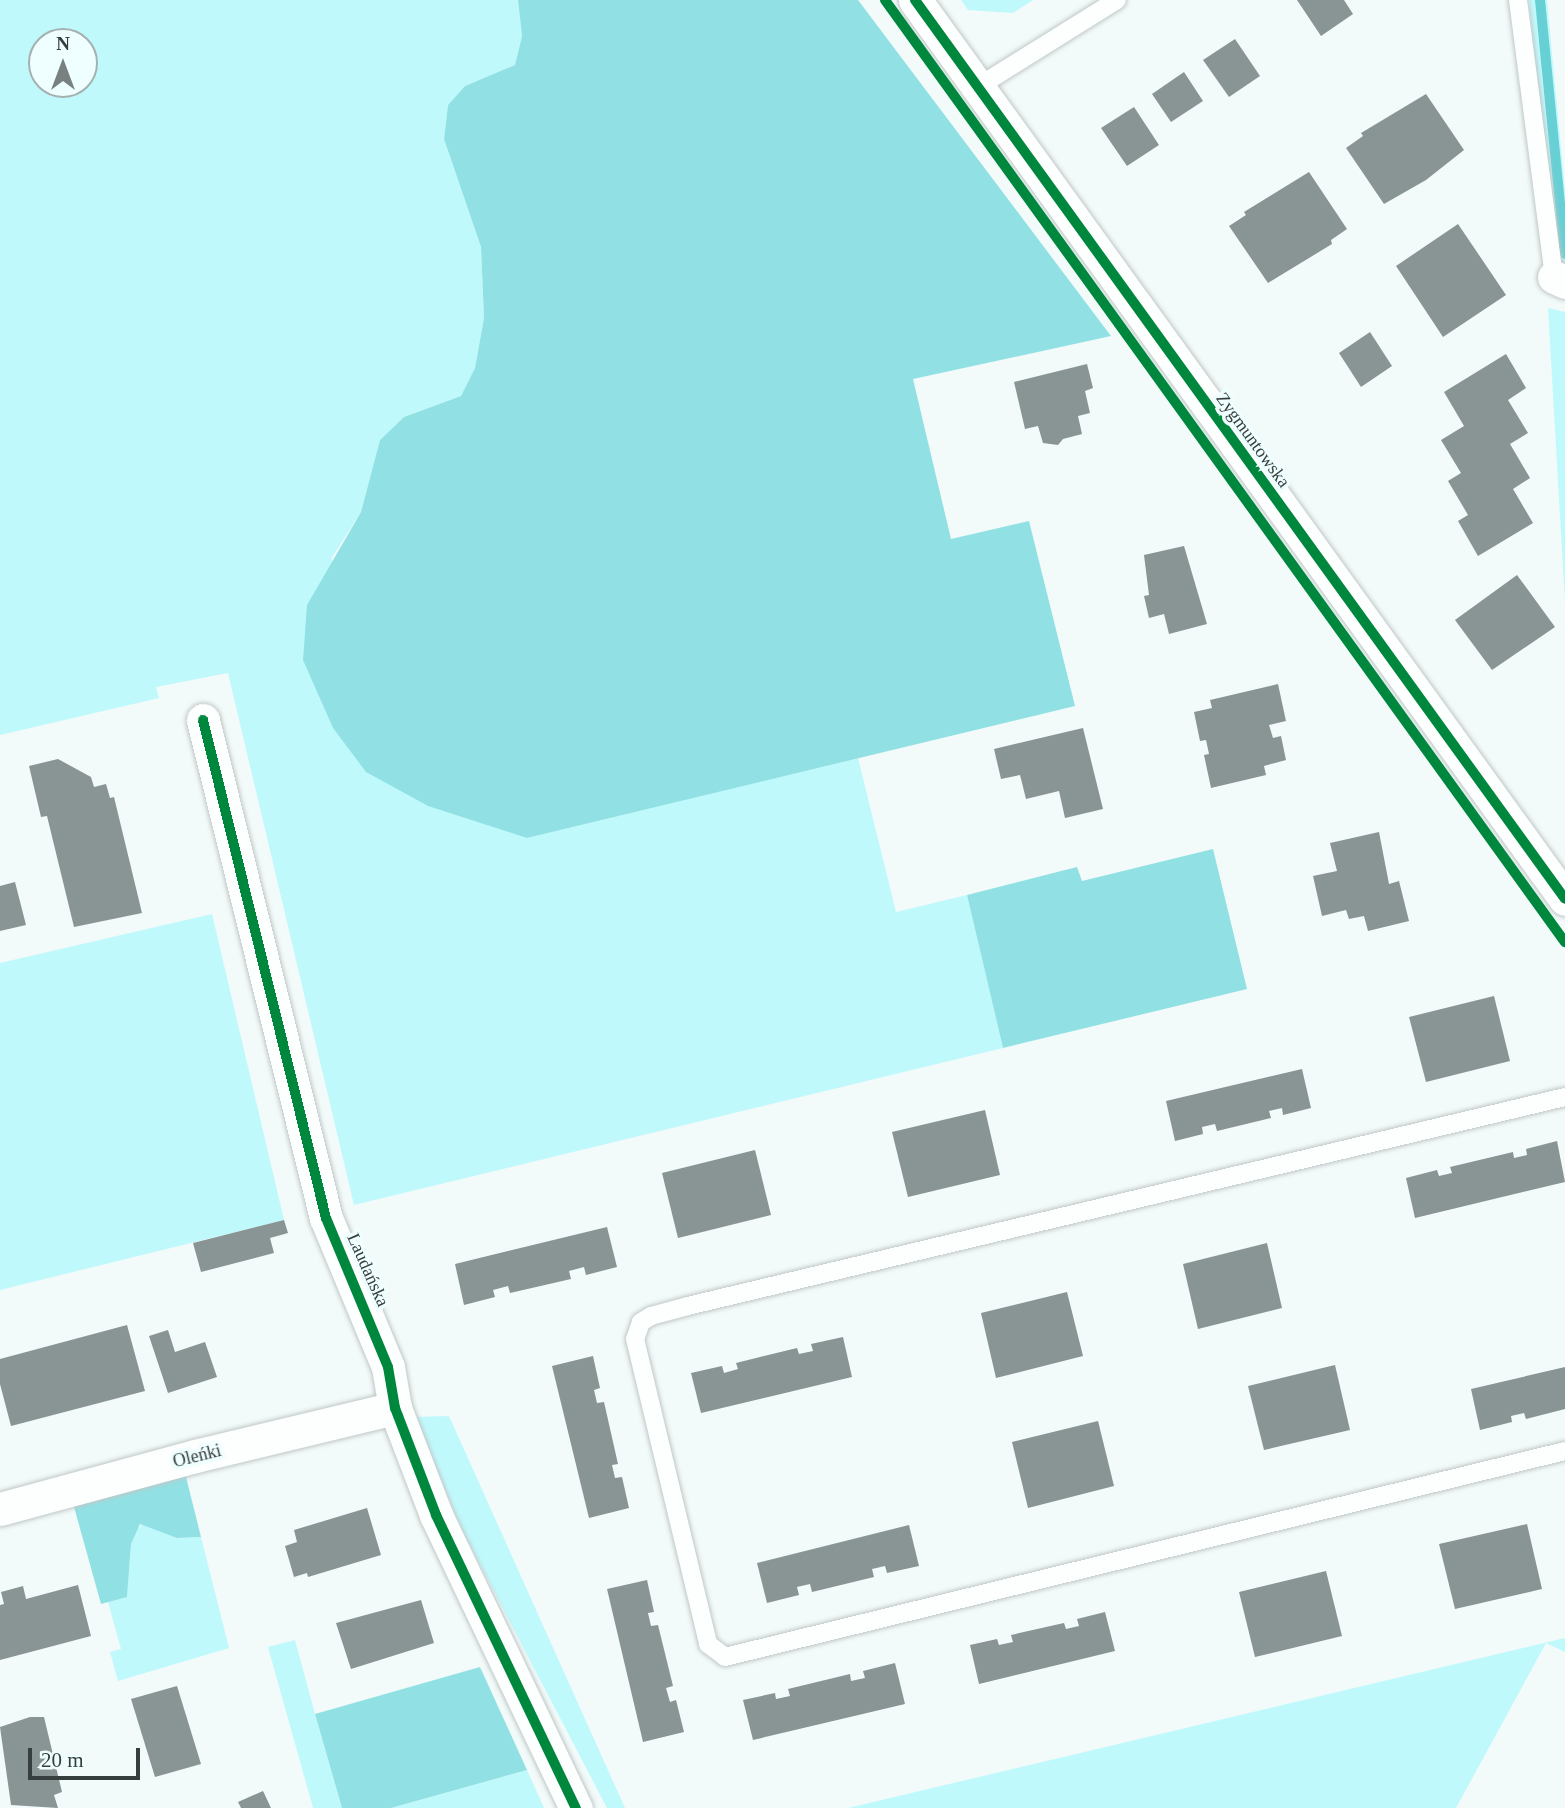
<!DOCTYPE html>
<html>
<head>
<meta charset="utf-8">
<style>
  body { margin:0 }
  #map { position:relative; width:1565px; height:1808px; overflow:hidden; background:#f2fafa; font-family:Georgia,serif }
  div>[style] { position:absolute }
  .green>* { inset:0; background:#c0f9fc }
  .forest>* { inset:0; background:#91e1e4 }
  .stream>* { height:10px; margin:-5px; padding:0 5px; transform-origin:5px; border-radius:5px; background:#67d0d5 }
  .building>* { inset:0; background:#899495 }
  .roads { filter:drop-shadow(0 0 2px #c0c7c7) drop-shadow(0 0 2px #c0c7c7) }
  .service>* { height:18px; margin:-9px; padding:0 9px; transform-origin:9px; border-radius:9px; background:#fdfefe }
  .minor>* { height:33px; margin:-16.5px; padding:0 16.5px; transform-origin:16.5px; border-radius:16.5px; background:#fdfefe }
  .cycleway>* { height:10px; margin:-5px; padding:0 5px; transform-origin:5px; border-radius:5px; background:#00873e }
  span { translate:-50% -50%; white-space:nowrap; text-align:center; line-height:1.15; -webkit-text-stroke:7px #effefe; paint-order:stroke }
  .street-label { font-size:18px; color:#373e3e }
  .north { position:absolute; left:28px; top:28px; width:70px; height:70px; box-sizing:border-box; background:#effefe; border:2px solid #a5b1b1; border-radius:50%; rotate:0deg; font-size:19px; font-weight:700; line-height:28px; text-align:center; color:#373e3e }
  .north::after { content:''; display:block; margin:auto; width:24px; height:32px; background:#788080; clip-path:polygon(50% 0,100% 100%,50% 72%,0 100%) }
  .scale { position:absolute; left:28px; top:1748px; width:112px; height:32px; box-sizing:border-box; border:4px solid #373e3e; border-top:0; padding-left:9px; font-size:21px; line-height:24px; white-space:nowrap; color:#373e3e; -webkit-text-stroke:5px #effefe; paint-order:stroke }
</style>
</head>
<body>
<div id="map">
  <div class="green">
    <i style="clip-path:polygon(evenodd,0 0,518px 0,522px 36px,515px 65px,465px 86px,448px 105px,444px 139px,481px 247px,484px 318px,475px 368px,461px 396px,404px 417px,380px 440px,361px 512px,331px 559px,527px 838px,858px 758px,896px 912px,967px 895px,1003px 1048px,354px 1205px,228px 673px,156px 687px,159px 698px,0 735px,0 0,42px 42px,84px 42px,84px 84px,42px 84px,42px 42px)"></i>
    <i style="clip-path:polygon(961px 0,1033px 0,1013px 13px,968px 10px)"></i>
    <i style="clip-path:polygon(1529px 0,1547px 0,1565px 191px,1565px 263px,1561px 263px,1536px 88px)"></i>
    <i style="clip-path:polygon(1548px 308px,1565px 312px,1565px 601px)"></i>
    <i style="clip-path:polygon(212px 914px,284px 1220px,0 1290px,0 963px)"></i>
    <i style="clip-path:polygon(449px 1416px,625px 1808px,607px 1808px,462px 1530px,415px 1417px)"></i>
    <i style="clip-path:polygon(144px 1523px,177px 1538px,201px 1537px,229px 1648px,118px 1681px,110px 1652px,121px 1649px,108px 1602px,127px 1596px,131px 1544px,134px 1532px)"></i>
    <i style="clip-path:polygon(1565px 1638px,1565px 1652px,1546px 1643px,1456px 1808px,848px 1808px)"></i>
    <i style="clip-path:polygon(295px 1640px,315px 1714px,342px 1808px,313px 1808px,268px 1647px)"></i>
    <i style="clip-path:polygon(527px 1770px,544px 1808px,391px 1808px)"></i>
  </div>
  <div class="forest">
    <i style="clip-path:polygon(518px 0,858px 0,1111px 336px,913px 379px,951px 539px,1029px 521px,1075px 706px,527px 838px,428px 806px,366px 772px,333px 728px,303px 660px,307px 605px,361px 512px,380px 440px,404px 417px,461px 396px,475px 368px,484px 318px,481px 247px,444px 139px,448px 105px,465px 86px,515px 65px,522px 36px)"></i>
    <i style="clip-path:polygon(1213px 849px,1247px 989px,1003px 1048px,967px 895px,1077px 867px,1082px 881px)"></i>
    <i style="clip-path:polygon(183px 1465px,201px 1537px,177px 1538px,140px 1524px,131px 1544px,127px 1597px,101px 1604px,71px 1496px)"></i>
    <i style="clip-path:polygon(480px 1667px,527px 1770px,391px 1808px,342px 1808px,315px 1714px)"></i>
  </div>
  <div class="stream">
    <i style="left:1540px;top:0;width:255px;rotate:84.4deg"></i>
  </div>
  <div class="building">
    <i style="clip-path:polygon(1297px 0,1344px 0,1353px 14px,1321px 36px)"></i>
    <i style="clip-path:polygon(1235px 39px,1260px 76px,1229px 97px,1203px 60px)"></i>
    <i style="clip-path:polygon(1184px 72px,1203px 101px,1171px 122px,1152px 94px)"></i>
    <i style="clip-path:polygon(1426px 94px,1464px 150px,1426px 180px,1384px 204px,1346px 148px,1363px 136px,1361px 133px)"></i>
    <i style="clip-path:polygon(1134px 107px,1159px 145px,1127px 166px,1101px 128px)"></i>
    <i style="clip-path:polygon(1309px 172px,1347px 229px,1331px 240px,1332px 244px,1268px 283px,1229px 226px,1246px 215px,1244px 212px)"></i>
    <i style="clip-path:polygon(1458px 224px,1506px 295px,1443px 337px,1396px 266px)"></i>
    <i style="clip-path:polygon(1370px 332px,1392px 366px,1361px 387px,1339px 353px)"></i>
    <i style="clip-path:polygon(1506px 354px,1526px 388px,1508px 400px,1528px 433px,1510px 444px,1530px 478px,1513px 489px,1533px 523px,1478px 556px,1458px 521px,1468px 515px,1448px 481px,1461px 473px,1441px 440px,1464px 426px,1444px 392px)"></i>
    <i style="clip-path:polygon(1087px 364px,1093px 388px,1085px 391px,1090px 413px,1078px 416px,1082px 434px,1063px 439px,1058px 445px,1043px 443px,1038px 426px,1025px 429px,1014px 382px)"></i>
    <i style="clip-path:polygon(1184px 546px,1207px 624px,1169px 634px,1164px 614px,1149px 618px,1144px 596px,1149px 595px,1144px 555px)"></i>
    <i style="clip-path:polygon(1517px 575px,1555px 627px,1492px 670px,1455px 620px)"></i>
    <i style="clip-path:polygon(1278px 684px,1286px 721px,1269px 725px,1273px 738px,1281px 736px,1286px 760px,1264px 766px,1266px 775px,1211px 788px,1204px 755px,1209px 754px,1206px 740px,1200px 741px,1194px 712px,1212px 708px,1210px 700px)"></i>
    <i style="clip-path:polygon(1083px 728px,1103px 809px,1065px 818px,1059px 791px,1026px 799px,1020px 775px,1001px 779px,994px 749px)"></i>
    <i style="clip-path:polygon(58px 759px,91px 777px,94px 787px,106px 784px,110px 798px,114px 797px,142px 913px,74px 927px,47px 816px,41px 817px,29px 766px)"></i>
    <i style="clip-path:polygon(1379px 832px,1389px 884px,1399px 881px,1409px 921px,1368px 931px,1364px 916px,1349px 919px,1346px 910px,1322px 916px,1313px 876px,1337px 871px,1330px 843px)"></i>
    <i style="clip-path:polygon(15px 882px,26px 925px,0 931px,0 886px)"></i>
    <i style="clip-path:polygon(1494px 996px,1510px 1061px,1426px 1082px,1409px 1017px)"></i>
    <i style="clip-path:polygon(1302px 1069px,1311px 1108px,1283px 1115px,1282px 1108px,1269px 1111px,1271px 1118px,1217px 1131px,1215px 1124px,1202px 1127px,1203px 1134px,1175px 1141px,1166px 1101px)"></i>
    <i style="clip-path:polygon(985px 1110px,1000px 1175px,908px 1197px,892px 1132px)"></i>
    <i style="clip-path:polygon(1557px 1141px,1565px 1182px,1415px 1218px,1406px 1178px,1437px 1170px,1439px 1176px,1452px 1173px,1450px 1167px,1513px 1152px,1514px 1158px,1527px 1155px,1526px 1149px)"></i>
    <i style="clip-path:polygon(755px 1150px,771px 1215px,678px 1238px,662px 1173px)"></i>
    <i style="clip-path:polygon(284px 1220px,288px 1233px,270px 1238px,274px 1253px,201px 1272px,193px 1243px)"></i>
    <i style="clip-path:polygon(607px 1227px,617px 1267px,586px 1275px,584px 1267px,569px 1271px,571px 1279px,510px 1293px,508px 1286px,493px 1290px,495px 1297px,464px 1305px,455px 1264px)"></i>
    <i style="clip-path:polygon(1267px 1243px,1282px 1308px,1198px 1329px,1183px 1264px)"></i>
    <i style="clip-path:polygon(1067px 1292px,1083px 1356px,996px 1378px,981px 1313px)"></i>
    <i style="clip-path:polygon(127px 1325px,145px 1391px,11px 1426px,0 1384px,0 1359px)"></i>
    <i style="clip-path:polygon(168px 1330px,175px 1352px,205px 1342px,217px 1377px,168px 1393px,149px 1336px)"></i>
    <i style="clip-path:polygon(843px 1337px,852px 1377px,701px 1413px,691px 1373px,722px 1366px,724px 1373px,738px 1369px,736px 1363px,797px 1348px,799px 1354px,813px 1351px,811px 1344px)"></i>
    <i style="clip-path:polygon(593px 1356px,600px 1388px,594px 1390px,597px 1403px,604px 1402px,618px 1464px,612px 1465px,615px 1478px,622px 1477px,629px 1508px,589px 1518px,552px 1366px)"></i>
    <i style="clip-path:polygon(1335px 1365px,1350px 1430px,1264px 1450px,1248px 1386px)"></i>
    <i style="clip-path:polygon(1565px 1367px,1565px 1409px,1526px 1419px,1524px 1413px,1511px 1416px,1512px 1422px,1480px 1430px,1471px 1389px)"></i>
    <i style="clip-path:polygon(1098px 1421px,1114px 1486px,1028px 1508px,1012px 1442px)"></i>
    <i style="clip-path:polygon(367px 1508px,381px 1555px,308px 1577px,307px 1573px,294px 1577px,285px 1546px,297px 1542px,294px 1530px)"></i>
    <i style="clip-path:polygon(1527px 1524px,1542px 1589px,1455px 1609px,1439px 1544px)"></i>
    <i style="clip-path:polygon(909px 1525px,919px 1566px,887px 1573px,885px 1566px,872px 1569px,874px 1577px,812px 1592px,810px 1584px,797px 1587px,799px 1595px,767px 1603px,757px 1563px)"></i>
    <i style="clip-path:polygon(1326px 1571px,1342px 1636px,1255px 1657px,1239px 1592px)"></i>
    <i style="clip-path:polygon(647px 1580px,654px 1612px,648px 1613px,651px 1626px,658px 1625px,673px 1686px,666px 1688px,670px 1702px,676px 1700px,684px 1732px,643px 1742px,607px 1589px)"></i>
    <i style="clip-path:polygon(78px 1585px,91px 1636px,0 1660px,0 1605px,4px 1604px,1px 1592px,23px 1586px,26px 1599px)"></i>
    <i style="clip-path:polygon(421px 1600px,434px 1643px,351px 1669px,336px 1623px)"></i>
    <i style="clip-path:polygon(1105px 1612px,1115px 1651px,979px 1684px,970px 1645px,997px 1639px,999px 1645px,1013px 1642px,1011px 1635px,1064px 1623px,1066px 1629px,1079px 1626px,1077px 1619px)"></i>
    <i style="clip-path:polygon(895px 1663px,905px 1704px,753px 1740px,743px 1700px,775px 1693px,776px 1699px,790px 1696px,788px 1689px,850px 1674px,851px 1681px,865px 1678px,863px 1671px)"></i>
    <i style="clip-path:polygon(177px 1686px,201px 1764px,155px 1777px,131px 1699px)"></i>
    <i style="clip-path:polygon(30px 1717px,44px 1717px,62px 1792px,54px 1795px,58px 1808px,11px 1805px,0 1727px)"></i>
    <i style="clip-path:polygon(263px 1791px,271px 1808px,241px 1808px,238px 1802px)"></i>
  </div>
  <div class="roads">
    <div class="service">
      <i style="left:1518px;top:0;width:279px;rotate:82.6deg"></i>
      <i style="left:976px;top:88px;width:166px;rotate:-32deg"></i>
      <i style="left:1565px;top:1097px;width:902px;rotate:166.6deg"></i>
      <i style="left:688px;top:1306px;width:38px;rotate:165deg"></i>
      <i style="left:651px;top:1316px;width:12px;rotate:149deg"></i>
      <i style="left:641px;top:1322px;width:18px;rotate:109deg"></i>
      <i style="left:635px;top:1339px;width:314px;rotate:76.5deg"></i>
      <i style="left:708px;top:1644px;width:21px;rotate:37deg"></i>
      <i style="left:725px;top:1657px;width:865px;rotate:-13.78deg"></i>
    </div>
    <div class="minor">
      <i style="left:915px;top:0;width:1109px;rotate:54.13deg"></i>
      <i style="left:1554px;top:277px;width:12px;rotate:24deg"></i>
      <i style="left:203px;top:720px;width:513px;rotate:76.13deg"></i>
      <i style="left:326px;top:1218px;width:161px;rotate:67.4deg"></i>
      <i style="left:388px;top:1367px;width:42px;rotate:80.3deg"></i>
      <i style="left:395px;top:1408px;width:115px;rotate:69deg"></i>
      <i style="left:436px;top:1515px;width:325px;rotate:64.5deg"></i>
      <i style="left:0;top:1509px;width:202px;rotate:-15.2deg"></i>
      <i style="left:195px;top:1456px;width:206px;rotate:-13.5deg"></i>
    </div>
  </div>
  <div class="cycleway">
    <i style="left:885px;top:0;width:1162px;rotate:54.18deg"></i>
    <i style="left:915px;top:0;width:1109px;rotate:54.13deg"></i>
    <i style="left:203px;top:720px;width:513px;rotate:76.13deg"></i>
    <i style="left:326px;top:1218px;width:161px;rotate:67.4deg"></i>
    <i style="left:388px;top:1367px;width:42px;rotate:80.3deg"></i>
    <i style="left:395px;top:1408px;width:115px;rotate:69deg"></i>
    <i style="left:436px;top:1515px;width:325px;rotate:64.5deg"></i>
  </div>
  <div class="street-label">
    <span style="left:1253px;top:440px;rotate:54deg">Zygmuntowska</span>
    <span style="left:368px;top:1270px;rotate:66deg">Laudańska</span>
    <span style="left:197px;top:1456px;rotate:-14deg">Oleńki</span>
  </div>
  <div class="north">N</div>
  <div class="scale">20 m</div>
</div>
</body>
</html>
